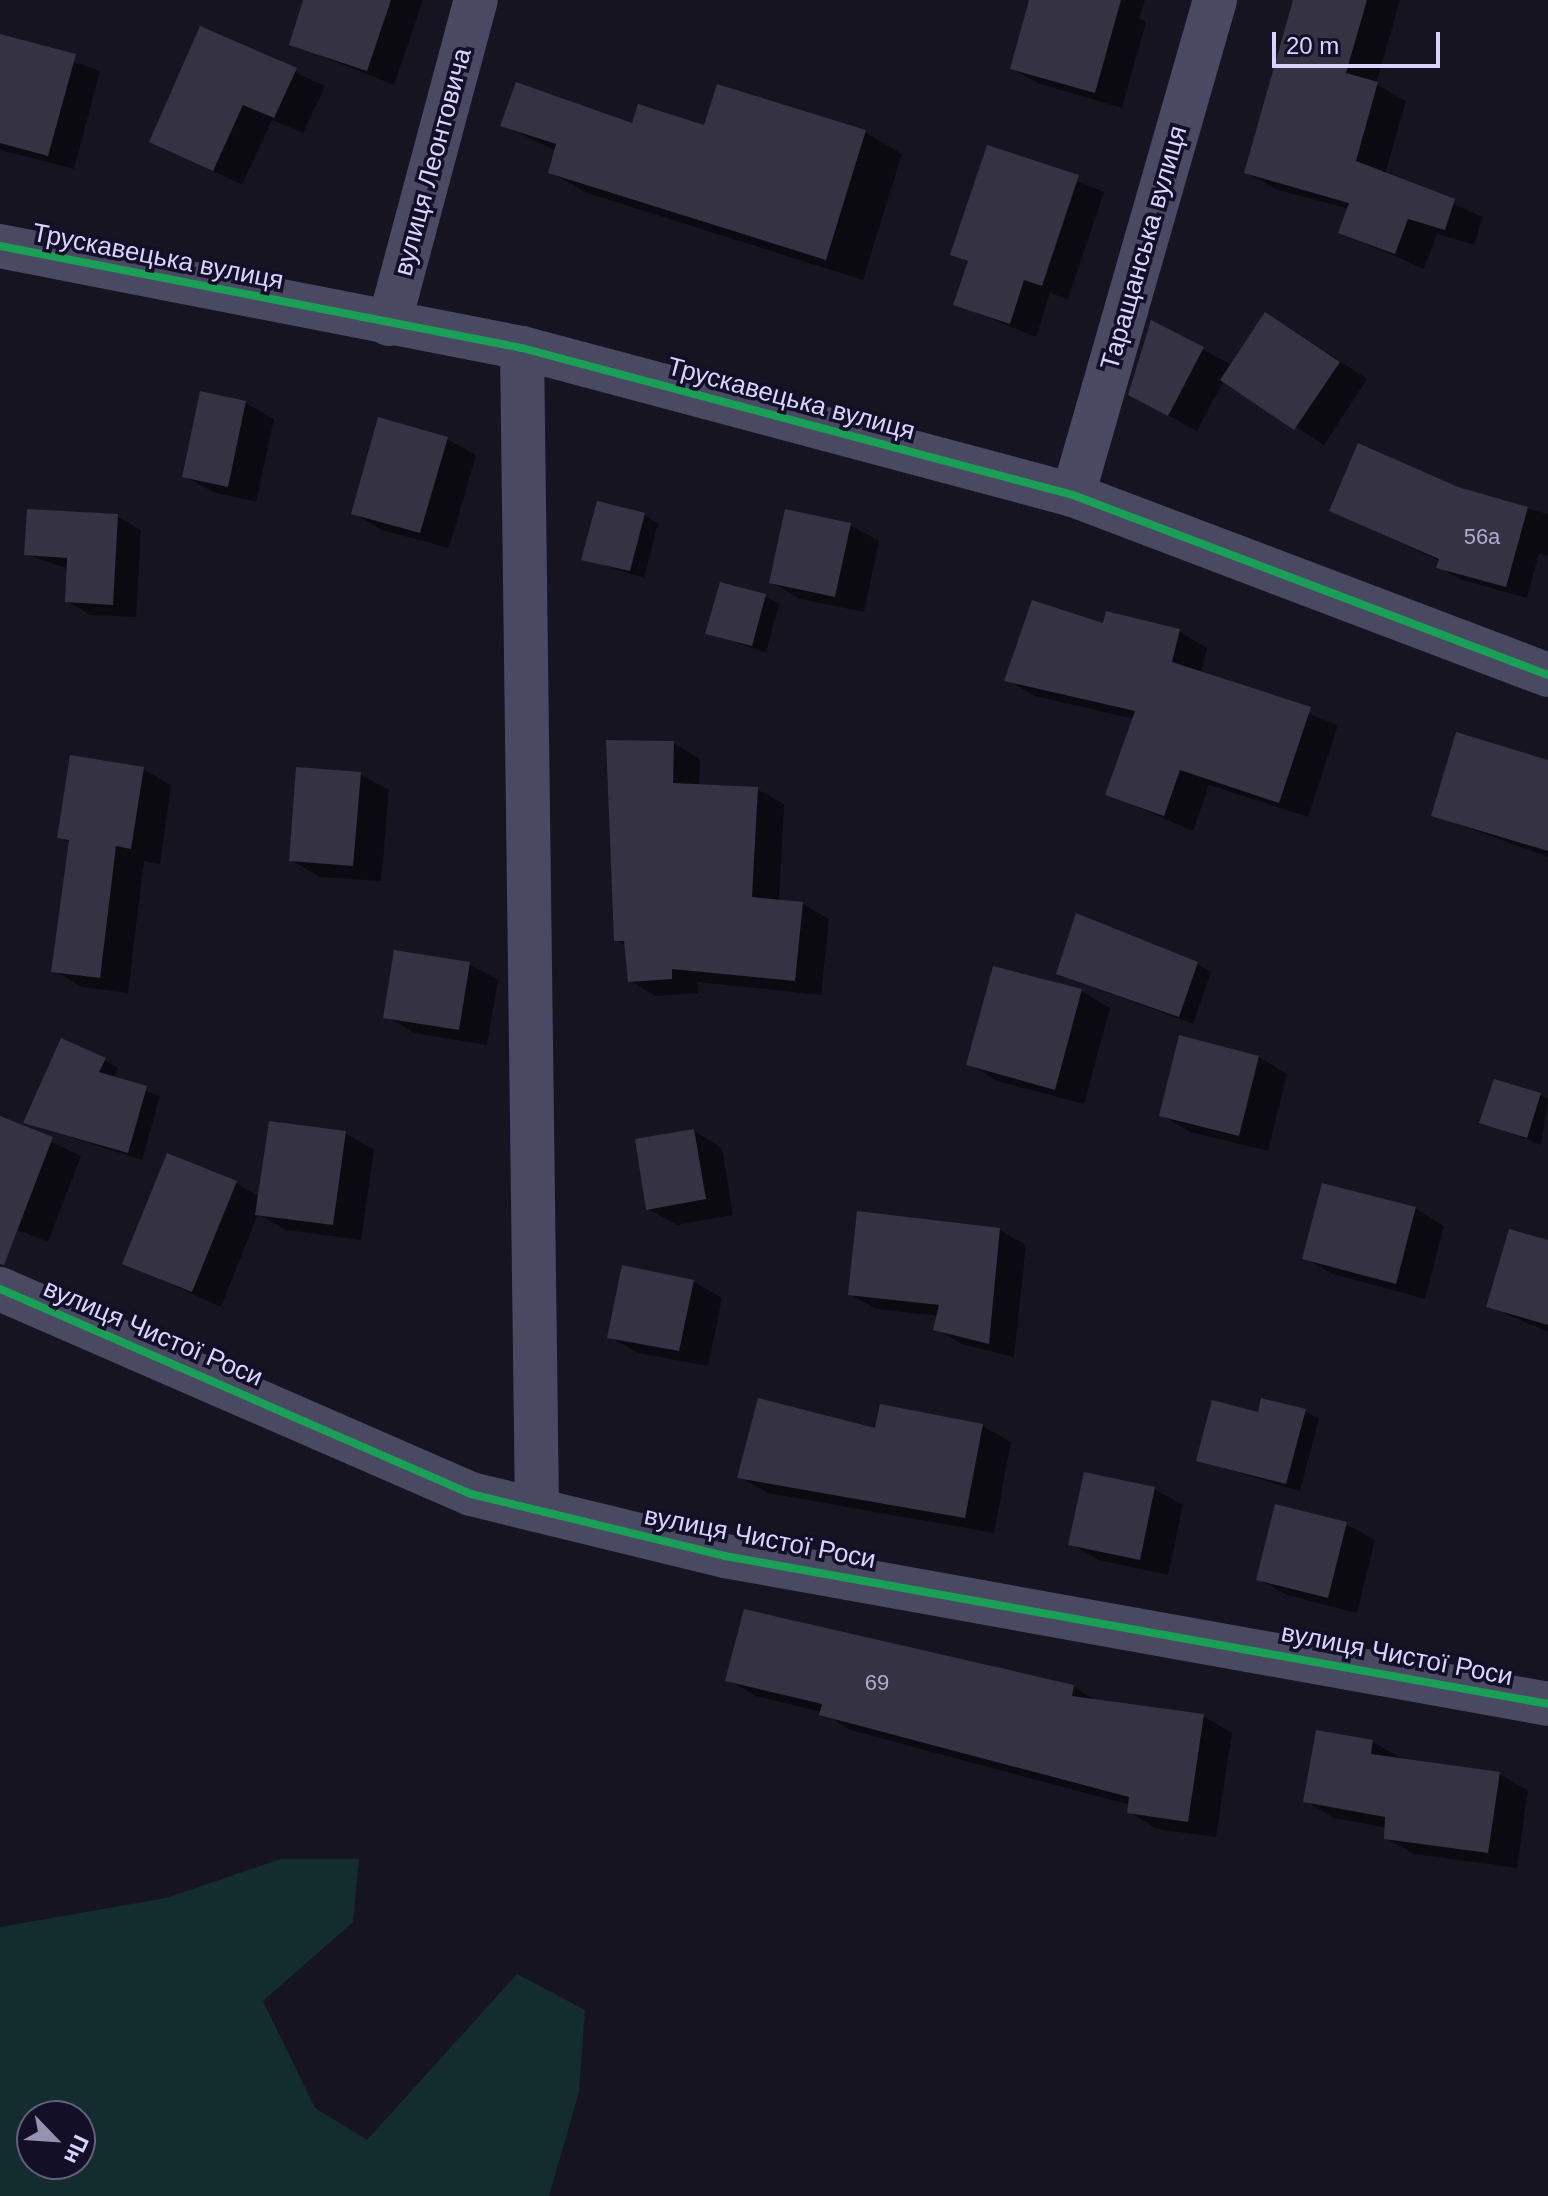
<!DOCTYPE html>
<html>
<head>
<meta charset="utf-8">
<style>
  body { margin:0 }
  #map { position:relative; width:1548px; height:2196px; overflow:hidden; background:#161421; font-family:Arial,sans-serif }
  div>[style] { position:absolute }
  .green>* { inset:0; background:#132c2d }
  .shadow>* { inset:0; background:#0007 }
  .building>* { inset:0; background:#343243 }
  .minor>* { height:44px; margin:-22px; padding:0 22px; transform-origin:22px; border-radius:22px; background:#4a4962 }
  .cycleway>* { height:8px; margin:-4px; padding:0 4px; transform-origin:4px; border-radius:4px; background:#1a9f57 }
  span { translate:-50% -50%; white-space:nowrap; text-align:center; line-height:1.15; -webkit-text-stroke:7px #130f26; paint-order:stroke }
  .number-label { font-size:22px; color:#b0acd0 }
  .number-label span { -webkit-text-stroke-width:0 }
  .street-label { font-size:26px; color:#d9d4ff }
  .north { position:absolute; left:16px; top:2100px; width:80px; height:80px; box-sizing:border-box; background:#130f26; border:2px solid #625e7d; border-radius:50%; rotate:115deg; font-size:22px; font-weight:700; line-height:32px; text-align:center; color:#d9d4ff }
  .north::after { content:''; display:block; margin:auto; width:28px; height:36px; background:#9591b1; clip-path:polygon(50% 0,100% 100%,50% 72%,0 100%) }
  .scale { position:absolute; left:1272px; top:32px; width:168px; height:36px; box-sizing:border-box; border:4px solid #d9d4ff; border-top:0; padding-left:10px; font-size:24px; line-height:28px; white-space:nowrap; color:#d9d4ff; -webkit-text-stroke:6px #130f26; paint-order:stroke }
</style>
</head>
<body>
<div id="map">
  <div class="green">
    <i style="clip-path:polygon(evenodd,281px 1859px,359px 1859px,353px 1922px,263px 2001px,315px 2108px,367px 2140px,517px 1974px,585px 2010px,579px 2092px,549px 2196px,0 2196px,0 1927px,166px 1898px,281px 1859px,32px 2116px,80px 2116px,80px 2164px,32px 2164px,32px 2116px)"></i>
  </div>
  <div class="shadow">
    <i style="clip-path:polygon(305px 0,423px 0,394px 85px,291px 44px)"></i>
    <i style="clip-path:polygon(1031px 0,1145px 0,1139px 18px,1146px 22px,1122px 108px,1040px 84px,1012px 69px)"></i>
    <i style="clip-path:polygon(1295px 0,1400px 0,1376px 84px,1406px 101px,1385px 174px,1483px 217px,1474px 245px,1437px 234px,1424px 269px,1340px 232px,1349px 209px,1275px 189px,1246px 172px)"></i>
    <i style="clip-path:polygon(201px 29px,325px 86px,303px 133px,272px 120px,242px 185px,152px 141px)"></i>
    <i style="clip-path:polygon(0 36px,100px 71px,74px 169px,0 150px)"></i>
    <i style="clip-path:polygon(718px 87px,865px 132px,902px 154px,863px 280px,587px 193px,550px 172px,556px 151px,503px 125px,705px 127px)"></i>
    <i style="clip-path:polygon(989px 147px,1104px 192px,1068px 299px,1050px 293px,1036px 337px,955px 304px,969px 263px,953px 254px)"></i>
    <i style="clip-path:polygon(1152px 322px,1232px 365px,1294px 331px,1367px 379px,1324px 445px,1224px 380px,1197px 431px,1130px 395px)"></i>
    <i style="clip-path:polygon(245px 403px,274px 419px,256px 502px,213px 492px,184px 476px)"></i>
    <i style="clip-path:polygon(447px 439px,476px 455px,449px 548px,382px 530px,353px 513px)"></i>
    <i style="clip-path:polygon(1457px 489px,1548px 514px,1548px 556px,1539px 553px,1527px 598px,1459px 579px,1439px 567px,1440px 561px,1331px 510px)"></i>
    <i style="clip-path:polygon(644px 515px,658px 523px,644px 578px,584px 559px)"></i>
    <i style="clip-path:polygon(117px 516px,141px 530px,136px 617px,90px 615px,67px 601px,68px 569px,26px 554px)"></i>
    <i style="clip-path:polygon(850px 525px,879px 541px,864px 612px,800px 599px,772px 582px)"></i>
    <i style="clip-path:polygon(765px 596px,779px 604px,766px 653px,708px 633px)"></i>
    <i style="clip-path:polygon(1104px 625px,1179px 631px,1207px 648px,1201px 673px,1338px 725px,1308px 817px,1209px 785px,1193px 831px,1107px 794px,1134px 719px,1035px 696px,1007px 680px)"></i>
    <i style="clip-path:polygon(673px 743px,700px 759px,699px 786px,757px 789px,784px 804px,779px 901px,803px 904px,829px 919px,821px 995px,697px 982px,698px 993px,656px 996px,630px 981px,627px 947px,616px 940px)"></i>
    <i style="clip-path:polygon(143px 769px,171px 785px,160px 864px,144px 861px,128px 993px,82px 987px,53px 970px,70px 843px,59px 837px)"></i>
    <i style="clip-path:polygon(1548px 769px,1548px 857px,1433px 815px)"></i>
    <i style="clip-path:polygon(360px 774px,389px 790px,381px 881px,320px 877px,291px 860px)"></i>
    <i style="clip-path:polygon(469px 964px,498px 980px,487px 1045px,414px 1033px,386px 1016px)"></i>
    <i style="clip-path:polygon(1197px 964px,1211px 972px,1193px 1024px,1058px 974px)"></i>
    <i style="clip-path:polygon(1081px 991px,1110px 1008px,1084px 1104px,997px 1081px,969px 1064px)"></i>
    <i style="clip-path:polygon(1181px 1038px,1259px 1057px,1287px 1074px,1268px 1151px,1190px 1132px,1161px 1115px)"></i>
    <i style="clip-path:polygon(105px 1060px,118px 1068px,114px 1079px,160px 1096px,142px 1160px,26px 1123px)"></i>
    <i style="clip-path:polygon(1540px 1095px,1548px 1099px,1541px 1145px,1482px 1122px)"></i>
    <i style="clip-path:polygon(0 1118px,81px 1156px,48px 1242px,0 1223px)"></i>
    <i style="clip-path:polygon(694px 1131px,722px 1148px,733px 1215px,677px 1225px,648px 1209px)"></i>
    <i style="clip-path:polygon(345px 1133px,374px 1150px,361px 1240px,286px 1230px,258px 1214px,221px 1307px,125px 1263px,236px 1183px,260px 1197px)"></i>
    <i style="clip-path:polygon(1323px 1185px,1416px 1209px,1444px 1226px,1425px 1299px,1333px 1274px,1304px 1258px)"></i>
    <i style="clip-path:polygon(1000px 1230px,1026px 1245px,1014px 1357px,962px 1344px,936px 1329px,939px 1316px,876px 1309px,850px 1294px)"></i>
    <i style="clip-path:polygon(1548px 1242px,1548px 1332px,1488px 1306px)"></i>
    <i style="clip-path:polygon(693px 1281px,722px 1298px,708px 1366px,638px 1353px,610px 1337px)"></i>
    <i style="clip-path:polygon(881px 1406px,983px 1426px,1011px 1442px,994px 1533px,768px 1493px,739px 1477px,876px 1431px)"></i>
    <i style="clip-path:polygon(1305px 1411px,1319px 1419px,1300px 1491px,1198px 1460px,1259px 1415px)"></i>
    <i style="clip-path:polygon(1154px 1489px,1183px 1505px,1168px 1575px,1099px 1560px,1071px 1544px)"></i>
    <i style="clip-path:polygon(1346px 1524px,1375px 1540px,1357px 1613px,1287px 1595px,1258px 1579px)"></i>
    <i style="clip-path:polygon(728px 1680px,1074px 1687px,1100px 1702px,1203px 1716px,1232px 1733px,1216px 1837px,1157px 1829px,1129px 1812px,1130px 1805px,850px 1730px,822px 1712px,756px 1696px)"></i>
    <i style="clip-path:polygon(1373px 1742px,1401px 1758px,1499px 1774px,1528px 1790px,1517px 1868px,1414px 1854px,1386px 1838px,1387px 1828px,1334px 1818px,1305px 1801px)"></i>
  </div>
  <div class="building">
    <i style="clip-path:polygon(303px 0,391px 0,367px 71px,289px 45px)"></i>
    <i style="clip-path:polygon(1029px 0,1121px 0,1095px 93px,1010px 69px)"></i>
    <i style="clip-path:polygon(1293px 0,1367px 0,1346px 73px,1378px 82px,1356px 161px,1455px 199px,1445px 230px,1408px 219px,1395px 254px,1338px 233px,1349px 203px,1244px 173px)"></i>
    <i style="clip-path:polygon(200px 26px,297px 68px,274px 118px,243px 105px,213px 171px,149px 142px)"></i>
    <i style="clip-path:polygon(0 34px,76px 54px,48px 156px,0 143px)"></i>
    <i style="clip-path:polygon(516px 82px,632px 123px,638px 104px,704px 125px,717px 84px,866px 130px,826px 260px,548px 173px,556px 144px,500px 126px)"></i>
    <i style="clip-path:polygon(987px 145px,1079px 175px,1042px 286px,1024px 280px,1010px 324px,953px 305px,968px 261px,950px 255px)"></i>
    <i style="clip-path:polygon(1265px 312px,1340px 362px,1294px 430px,1220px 380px)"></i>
    <i style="clip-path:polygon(1151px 320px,1204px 347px,1168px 416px,1128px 395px)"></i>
    <i style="clip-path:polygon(200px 391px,246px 401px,228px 487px,182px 477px)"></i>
    <i style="clip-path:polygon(378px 417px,448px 437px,420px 533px,351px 514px)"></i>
    <i style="clip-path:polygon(1358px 443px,1458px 487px,1528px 507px,1506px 587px,1436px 568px,1439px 559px,1329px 511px)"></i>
    <i style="clip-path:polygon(597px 501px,645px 513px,630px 571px,581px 560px)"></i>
    <i style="clip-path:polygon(27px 509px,118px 514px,113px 605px,65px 602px,67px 558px,24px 555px)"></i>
    <i style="clip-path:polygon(785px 509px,851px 523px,835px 597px,769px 583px)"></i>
    <i style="clip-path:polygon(720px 582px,766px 594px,752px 646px,705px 634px)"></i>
    <i style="clip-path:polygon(1032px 600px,1103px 623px,1106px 611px,1180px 629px,1172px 662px,1311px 707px,1279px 803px,1180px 770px,1164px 816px,1105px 795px,1135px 711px,1004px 681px)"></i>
    <i style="clip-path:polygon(1456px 732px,1548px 760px,1548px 851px,1431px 816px)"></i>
    <i style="clip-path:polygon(606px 740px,674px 741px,673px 783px,758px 787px,752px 897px,803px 902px,795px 981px,672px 969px,672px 979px,628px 982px,624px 941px,614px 941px)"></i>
    <i style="clip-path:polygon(70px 755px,144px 767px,131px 849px,116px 846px,100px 978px,51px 972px,69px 840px,57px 838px)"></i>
    <i style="clip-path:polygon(296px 767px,361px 772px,353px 866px,289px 861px)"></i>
    <i style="clip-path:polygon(1076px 913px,1198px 962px,1179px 1017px,1056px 974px)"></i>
    <i style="clip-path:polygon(394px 950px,470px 962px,459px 1030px,383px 1018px)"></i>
    <i style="clip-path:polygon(993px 966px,1082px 989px,1055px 1090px,966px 1065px)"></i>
    <i style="clip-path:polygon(1179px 1035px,1259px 1056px,1239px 1136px,1159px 1116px)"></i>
    <i style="clip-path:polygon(61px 1038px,106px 1058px,99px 1072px,147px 1086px,128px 1153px,23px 1123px)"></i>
    <i style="clip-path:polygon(1494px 1079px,1541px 1093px,1527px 1138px,1479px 1123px)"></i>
    <i style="clip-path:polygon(0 1116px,53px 1137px,4px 1265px,0 1264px)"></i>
    <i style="clip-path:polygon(269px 1121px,346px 1131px,333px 1225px,255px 1215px)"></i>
    <i style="clip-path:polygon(694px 1129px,706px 1199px,646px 1210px,635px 1139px)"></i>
    <i style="clip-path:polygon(167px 1153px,237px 1181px,192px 1292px,122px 1264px)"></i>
    <i style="clip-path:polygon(1322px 1183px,1416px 1207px,1396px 1284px,1302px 1259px)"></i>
    <i style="clip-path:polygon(857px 1211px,1000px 1228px,989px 1344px,933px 1330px,939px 1305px,848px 1295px)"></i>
    <i style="clip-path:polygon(1509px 1229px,1548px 1240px,1548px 1325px,1486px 1307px)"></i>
    <i style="clip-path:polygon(622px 1265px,694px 1280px,679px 1351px,607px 1338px)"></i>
    <i style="clip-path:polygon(758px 1398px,875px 1428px,880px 1404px,983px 1424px,965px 1518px,737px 1478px)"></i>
    <i style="clip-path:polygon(1261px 1398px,1306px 1409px,1286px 1484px,1196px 1461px,1212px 1400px,1258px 1412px)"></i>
    <i style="clip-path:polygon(1084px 1472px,1155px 1487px,1140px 1560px,1068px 1545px)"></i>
    <i style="clip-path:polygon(1275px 1504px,1347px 1522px,1328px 1598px,1256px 1580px)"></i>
    <i style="clip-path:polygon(744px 1609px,1074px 1685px,1072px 1696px,1204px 1714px,1188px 1822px,1127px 1813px,1129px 1797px,819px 1715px,822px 1704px,725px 1681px)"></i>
    <i style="clip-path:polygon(1316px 1730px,1373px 1740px,1371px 1754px,1500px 1772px,1488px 1853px,1384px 1839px,1385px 1817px,1303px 1802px)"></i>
  </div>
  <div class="minor">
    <i style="left:0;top:246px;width:532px;rotate:11.06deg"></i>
    <i style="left:522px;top:348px;width:570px;rotate:14.94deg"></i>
    <i style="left:1073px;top:495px;width:508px;rotate:20.75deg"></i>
    <i style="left:389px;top:324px;width:335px;rotate:-75deg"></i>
    <i style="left:522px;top:348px;width:1162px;rotate:89.26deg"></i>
    <i style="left:1073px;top:495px;width:515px;rotate:-73.99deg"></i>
    <i style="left:0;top:1289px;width:514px;rotate:23.52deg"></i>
    <i style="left:471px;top:1494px;width:261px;rotate:13.7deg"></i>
    <i style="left:725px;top:1556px;width:836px;rotate:10.19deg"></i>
  </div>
  <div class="cycleway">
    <i style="left:0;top:246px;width:532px;rotate:11.06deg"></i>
    <i style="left:522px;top:348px;width:570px;rotate:14.94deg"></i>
    <i style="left:1073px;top:495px;width:508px;rotate:20.75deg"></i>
    <i style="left:0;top:1289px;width:514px;rotate:23.52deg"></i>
    <i style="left:471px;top:1494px;width:261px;rotate:13.7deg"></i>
    <i style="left:725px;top:1556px;width:836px;rotate:10.19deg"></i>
  </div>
  <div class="number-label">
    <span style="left:1482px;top:537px">56а</span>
    <span style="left:877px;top:1683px">69</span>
  </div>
  <div class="street-label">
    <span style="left:433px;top:162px;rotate:-75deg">вулиця Леонтовича</span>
    <span style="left:1144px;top:248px;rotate:-74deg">Таращанська вулиця</span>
    <span style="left:158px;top:257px;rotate:11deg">Трускавецька вулиця</span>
    <span style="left:791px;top:399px;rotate:15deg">Трускавецька вулиця</span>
    <span style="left:153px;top:1333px;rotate:23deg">вулиця Чистої Роси</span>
    <span style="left:760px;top:1538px;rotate:11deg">вулиця Чистої Роси</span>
    <span style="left:1397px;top:1655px;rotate:11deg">вулиця Чистої Роси</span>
  </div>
  <div class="north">Пн</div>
  <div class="scale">20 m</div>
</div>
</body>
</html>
